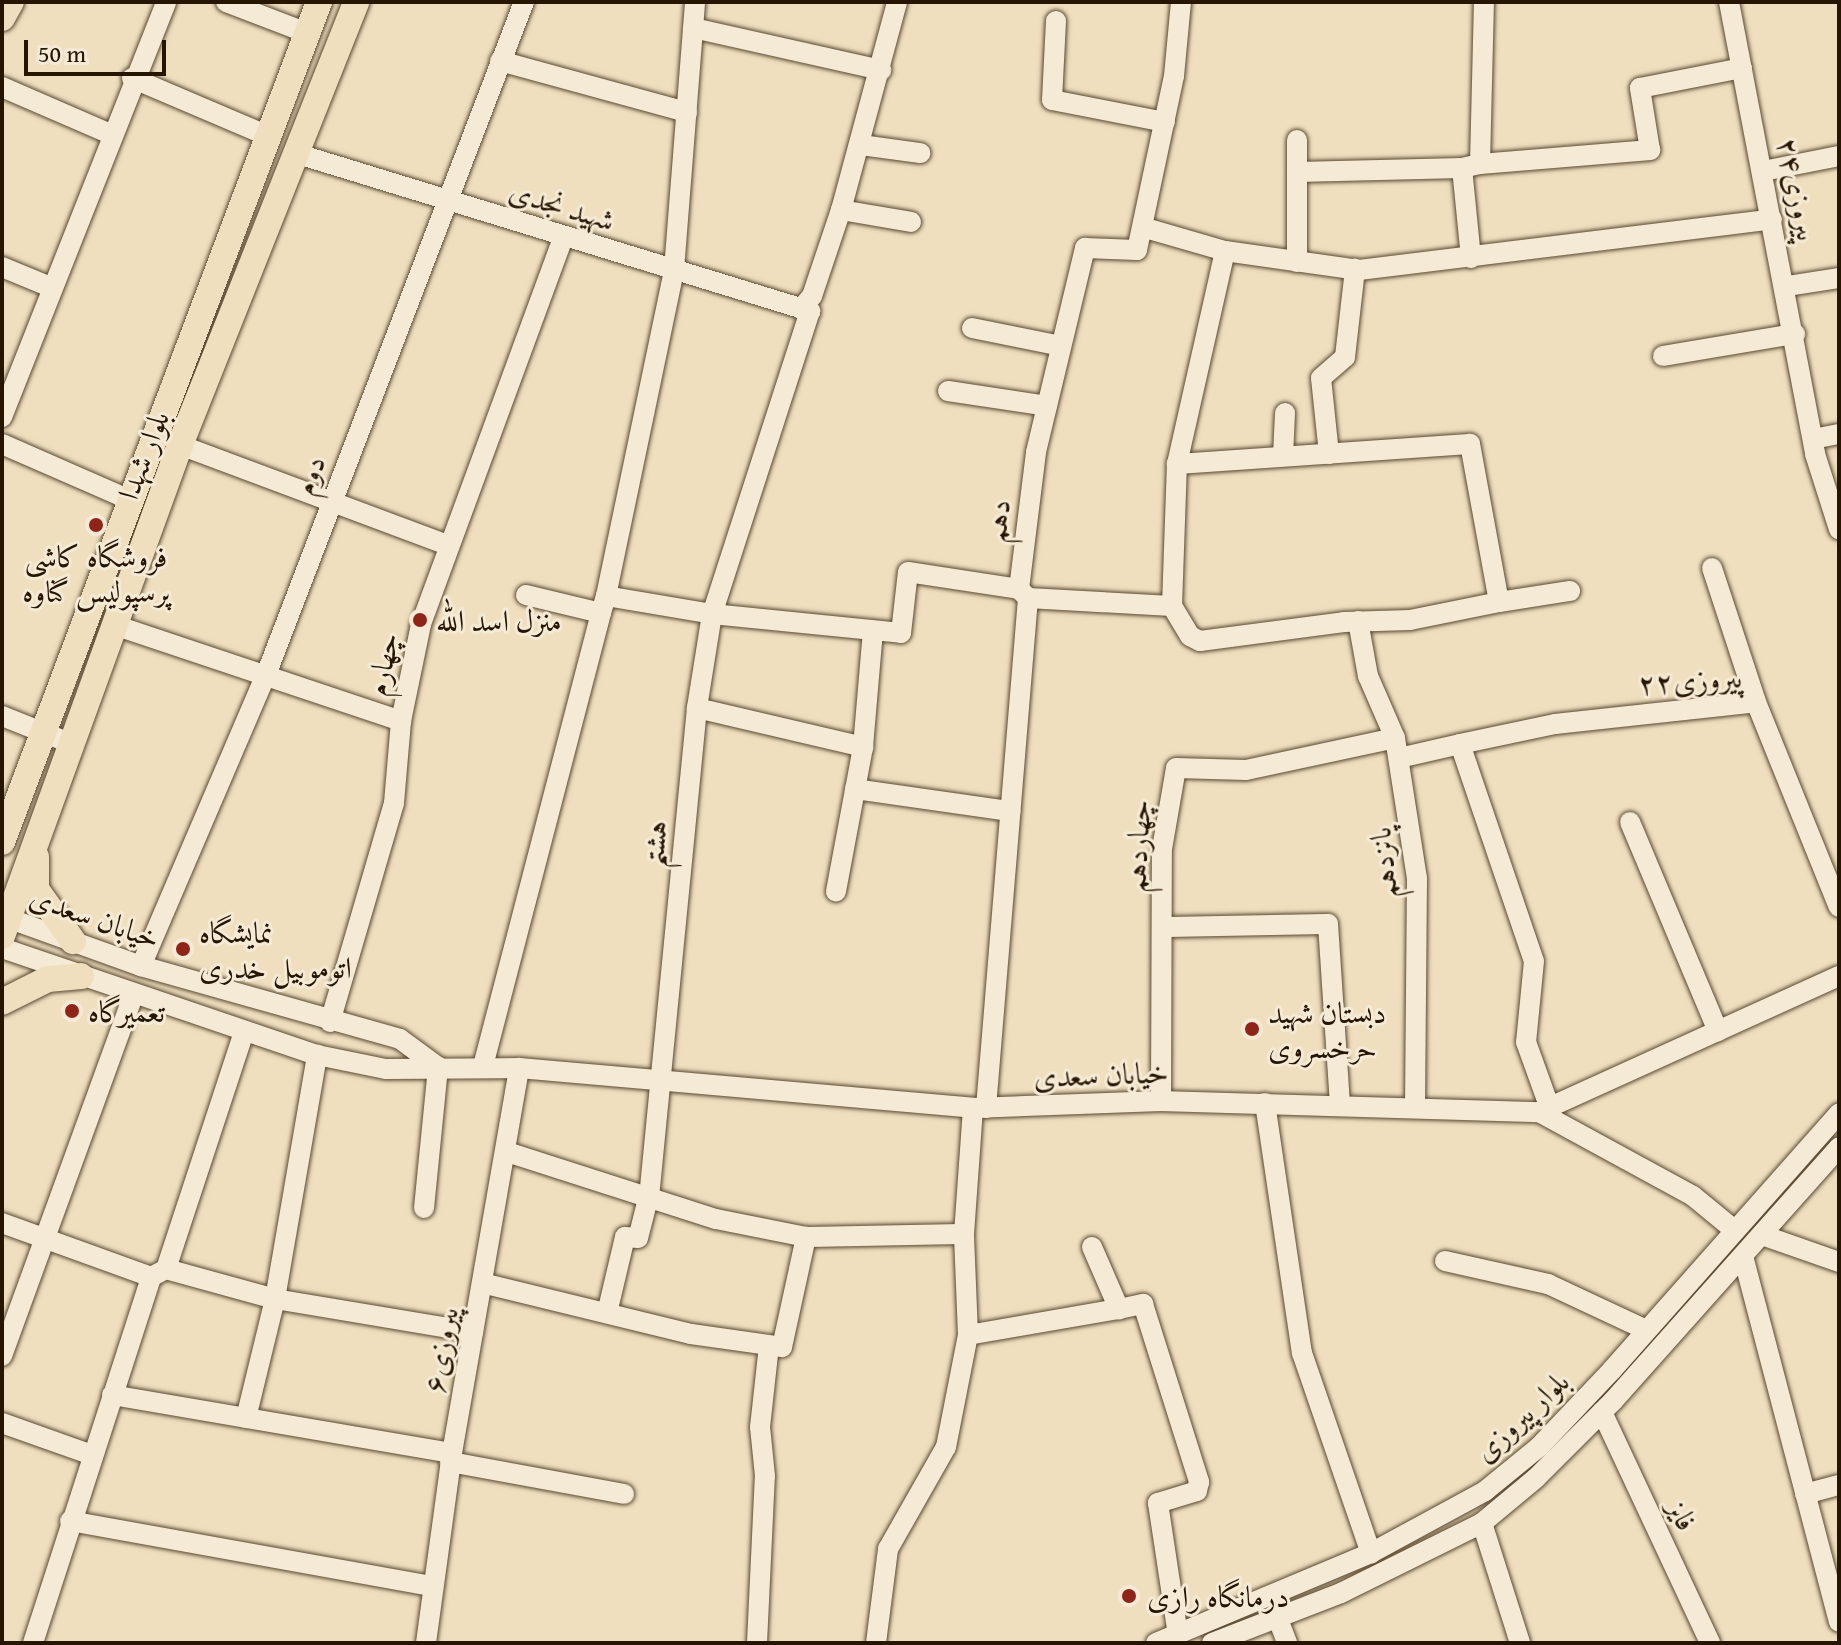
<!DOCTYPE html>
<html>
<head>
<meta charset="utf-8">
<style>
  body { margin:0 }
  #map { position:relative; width:1841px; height:1645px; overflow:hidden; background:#efdfbf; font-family:"Gentium Book Plus",Amiri,serif }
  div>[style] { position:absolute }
  .roads { filter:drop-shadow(0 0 2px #584830) drop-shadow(0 0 2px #584830) }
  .minor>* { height:20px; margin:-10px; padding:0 10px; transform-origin:10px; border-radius:10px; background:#f5ead5 }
  .major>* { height:26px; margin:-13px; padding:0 13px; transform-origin:13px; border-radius:13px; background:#efdfbf }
  .dots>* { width:22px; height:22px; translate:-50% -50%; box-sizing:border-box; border:4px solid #f5ead5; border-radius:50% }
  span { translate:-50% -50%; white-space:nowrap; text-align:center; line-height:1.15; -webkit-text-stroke:6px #f5ead5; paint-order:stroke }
  .street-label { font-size:30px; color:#261500 }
  .poi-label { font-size:30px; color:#261500 }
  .left { translate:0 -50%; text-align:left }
  .frame { position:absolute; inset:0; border:4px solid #261500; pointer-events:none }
  .scale { position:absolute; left:24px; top:40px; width:142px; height:36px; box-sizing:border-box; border:4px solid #261500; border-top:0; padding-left:10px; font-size:24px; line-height:28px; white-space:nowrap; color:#261500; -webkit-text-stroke:6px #f5ead5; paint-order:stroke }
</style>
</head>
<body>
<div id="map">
  <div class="roads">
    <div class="minor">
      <i style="left:226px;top:2px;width:87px;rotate:20.9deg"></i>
      <i style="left:1729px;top:2px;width:460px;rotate:79.2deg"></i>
      <i style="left:1815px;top:454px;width:79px;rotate:72.3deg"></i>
      <i style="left:1056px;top:21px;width:79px;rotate:92.9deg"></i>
      <i style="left:1052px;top:100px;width:115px;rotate:11deg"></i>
      <i style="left:693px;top:28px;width:193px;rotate:12.6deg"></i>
      <i style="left:500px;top:61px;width:194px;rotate:15.3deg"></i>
      <i style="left:132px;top:78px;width:148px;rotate:23.1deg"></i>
      <i style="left:2px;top:87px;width:121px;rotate:23.4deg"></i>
      <i style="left:1297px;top:140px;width:122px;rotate:90deg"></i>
      <i style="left:861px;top:145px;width:60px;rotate:7.7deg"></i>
      <i style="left:298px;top:154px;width:536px;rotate:17.05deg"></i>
      <i style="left:810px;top:311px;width:318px;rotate:107.9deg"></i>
      <i style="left:712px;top:614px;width:95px;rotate:99.1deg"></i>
      <i style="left:697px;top:708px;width:489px;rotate:95.6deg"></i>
      <i style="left:649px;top:1195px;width:44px;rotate:104.3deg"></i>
      <i style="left:638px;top:1238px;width:13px;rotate:-176deg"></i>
      <i style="left:625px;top:1237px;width:78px;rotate:103.3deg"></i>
      <i style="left:1480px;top:164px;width:171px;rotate:-4.7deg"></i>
      <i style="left:1650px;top:150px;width:63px;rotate:-99.2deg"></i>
      <i style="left:1640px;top:88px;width:104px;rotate:-11.1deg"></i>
      <i style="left:1763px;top:171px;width:77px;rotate:-11.2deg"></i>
      <i style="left:1297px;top:172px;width:165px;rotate:-1.4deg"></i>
      <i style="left:841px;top:210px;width:71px;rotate:9.7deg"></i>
      <i style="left:1225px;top:251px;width:135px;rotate:8.1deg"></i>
      <i style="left:1359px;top:270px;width:416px;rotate:-7deg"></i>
      <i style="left:1471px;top:258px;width:90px;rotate:-95.7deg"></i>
      <i style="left:1462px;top:168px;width:18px;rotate:-13deg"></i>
      <i style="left:1480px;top:164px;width:162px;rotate:-88.6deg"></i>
      <i style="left:2px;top:267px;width:55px;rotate:22.4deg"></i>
      <i style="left:1787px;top:286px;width:53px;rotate:-8.7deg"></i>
      <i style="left:801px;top:309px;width:17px;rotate:-50deg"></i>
      <i style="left:812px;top:296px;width:91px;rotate:-71.4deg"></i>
      <i style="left:841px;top:210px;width:215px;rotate:-74.9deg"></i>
      <i style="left:972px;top:328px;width:91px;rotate:11.4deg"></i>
      <i style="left:1663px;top:356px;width:134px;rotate:-9.5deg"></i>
      <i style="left:948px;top:391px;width:100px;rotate:8.6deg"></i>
      <i style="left:2px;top:417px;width:446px;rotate:-68.4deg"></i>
      <i style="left:1813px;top:439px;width:26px;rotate:-11deg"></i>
      <i style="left:2px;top:444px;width:140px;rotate:23.6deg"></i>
      <i style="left:180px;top:445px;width:286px;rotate:20.5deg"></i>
      <i style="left:1329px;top:454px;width:76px;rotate:-96deg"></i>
      <i style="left:1321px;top:378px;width:32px;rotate:-41deg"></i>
      <i style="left:1345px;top:357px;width:89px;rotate:-83.5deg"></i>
      <i style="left:1283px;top:456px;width:43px;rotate:-87.3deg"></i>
      <i style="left:1712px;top:568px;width:141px;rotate:71.8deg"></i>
      <i style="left:526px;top:595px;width:77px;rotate:13.5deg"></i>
      <i style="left:601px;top:613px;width:18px;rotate:-74deg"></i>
      <i style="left:606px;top:596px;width:333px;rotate:-78.2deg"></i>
      <i style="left:674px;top:270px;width:269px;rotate:-85.5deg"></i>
      <i style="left:606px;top:596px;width:108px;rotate:9.6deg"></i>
      <i style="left:712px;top:614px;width:190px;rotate:5.7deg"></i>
      <i style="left:901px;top:633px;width:61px;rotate:-83.5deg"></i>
      <i style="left:908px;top:572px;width:112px;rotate:8.7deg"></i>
      <i style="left:1028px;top:598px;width:144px;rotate:3.2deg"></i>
      <i style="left:1172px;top:606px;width:35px;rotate:59deg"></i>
      <i style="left:1190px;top:636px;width:11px;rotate:27deg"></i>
      <i style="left:1200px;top:641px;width:145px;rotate:-7.5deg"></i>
      <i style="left:1344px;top:622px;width:66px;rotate:-1.7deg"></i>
      <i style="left:1410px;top:620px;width:91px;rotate:-11.4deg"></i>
      <i style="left:1499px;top:602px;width:161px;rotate:-100.4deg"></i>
      <i style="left:1470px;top:444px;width:294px;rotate:176.1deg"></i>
      <i style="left:1177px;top:464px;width:218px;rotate:-77.3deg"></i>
      <i style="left:1225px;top:251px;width:86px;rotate:-163.9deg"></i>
      <i style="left:1499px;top:602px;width:72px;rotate:-8.8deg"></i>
      <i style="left:1172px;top:606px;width:142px;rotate:-88deg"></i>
      <i style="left:1358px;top:621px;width:56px;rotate:79.7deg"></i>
      <i style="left:1368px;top:676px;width:68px;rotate:66.5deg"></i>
      <i style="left:1395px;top:738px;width:142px;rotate:81.1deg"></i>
      <i style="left:1417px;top:878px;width:229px;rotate:90.5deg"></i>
      <i style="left:114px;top:625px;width:303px;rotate:18.5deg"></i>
      <i style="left:697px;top:708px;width:171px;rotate:13.2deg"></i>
      <i style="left:863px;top:747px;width:147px;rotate:100.6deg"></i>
      <i style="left:2px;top:716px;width:75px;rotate:21.8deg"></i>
      <i style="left:1460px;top:744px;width:97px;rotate:-11.9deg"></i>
      <i style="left:1555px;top:724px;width:202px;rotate:-6.2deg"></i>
      <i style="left:1756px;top:702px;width:221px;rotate:68deg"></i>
      <i style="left:863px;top:747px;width:117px;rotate:-85.1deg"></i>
      <i style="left:1399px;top:758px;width:63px;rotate:-12.9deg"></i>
      <i style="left:1460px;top:744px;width:229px;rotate:71.2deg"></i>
      <i style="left:1534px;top:961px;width:81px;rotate:95.6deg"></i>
      <i style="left:1526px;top:1042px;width:68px;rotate:70.2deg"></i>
      <i style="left:855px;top:789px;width:157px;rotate:8.1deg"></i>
      <i style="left:1630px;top:822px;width:227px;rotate:67.2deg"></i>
      <i style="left:2px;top:916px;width:148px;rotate:19.8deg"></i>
      <i style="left:141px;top:966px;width:269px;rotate:15.7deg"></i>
      <i style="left:400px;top:1039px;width:47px;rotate:36.4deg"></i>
      <i style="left:1165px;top:927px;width:163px;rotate:-1.1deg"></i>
      <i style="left:1328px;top:924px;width:179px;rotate:86.2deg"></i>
      <i style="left:2px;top:948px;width:333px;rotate:18.8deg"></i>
      <i style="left:317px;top:1055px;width:70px;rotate:11.5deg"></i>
      <i style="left:386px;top:1069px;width:133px;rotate:-0.4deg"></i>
      <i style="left:519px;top:1068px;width:456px;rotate:5deg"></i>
      <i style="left:973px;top:1108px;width:188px;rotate:-2.1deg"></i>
      <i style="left:1161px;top:1101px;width:378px;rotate:1.7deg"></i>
      <i style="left:1539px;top:1112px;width:175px;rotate:28.6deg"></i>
      <i style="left:1693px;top:1196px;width:52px;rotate:39.5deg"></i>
      <i style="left:141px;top:966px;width:317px;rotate:-66.8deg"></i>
      <i style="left:266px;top:675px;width:721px;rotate:-69.03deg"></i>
      <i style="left:330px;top:1022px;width:228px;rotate:-73.7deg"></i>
      <i style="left:394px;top:803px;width:82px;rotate:-85.1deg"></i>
      <i style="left:401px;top:721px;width:99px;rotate:-78.3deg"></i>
      <i style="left:421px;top:624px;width:411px;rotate:-69.8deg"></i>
      <i style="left:483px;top:1066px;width:468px;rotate:-75.4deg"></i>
      <i style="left:1161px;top:1101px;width:252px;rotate:-89.8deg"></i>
      <i style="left:1162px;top:849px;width:82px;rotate:-80.2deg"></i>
      <i style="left:1176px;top:768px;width:70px;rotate:1.6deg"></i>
      <i style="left:1246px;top:770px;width:152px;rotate:-12.1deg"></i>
      <i style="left:1265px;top:1103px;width:253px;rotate:81.6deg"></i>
      <i style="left:1302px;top:1353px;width:212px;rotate:71deg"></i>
      <i style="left:986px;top:1108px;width:512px;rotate:-85.29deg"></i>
      <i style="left:1028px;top:598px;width:13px;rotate:-135deg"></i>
      <i style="left:1019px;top:589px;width:138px;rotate:-82.9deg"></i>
      <i style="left:1036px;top:452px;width:210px;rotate:-76.5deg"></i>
      <i style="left:1085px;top:248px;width:52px;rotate:2.2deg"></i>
      <i style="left:1137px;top:250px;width:178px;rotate:-78deg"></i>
      <i style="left:1174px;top:76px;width:74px;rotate:-84.6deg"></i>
      <i style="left:1539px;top:1112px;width:329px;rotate:-24.4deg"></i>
      <i style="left:507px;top:1152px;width:219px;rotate:17.8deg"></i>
      <i style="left:716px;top:1219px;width:92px;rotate:11.3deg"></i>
      <i style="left:806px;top:1237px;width:158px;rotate:-1.1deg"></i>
      <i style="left:424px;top:1208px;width:142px;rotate:-84.3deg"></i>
      <i style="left:2px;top:1223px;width:158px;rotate:19.9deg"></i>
      <i style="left:1762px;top:1235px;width:82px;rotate:19.3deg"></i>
      <i style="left:1092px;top:1247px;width:68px;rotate:66.5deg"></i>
      <i style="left:1119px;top:1309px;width:25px;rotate:-12deg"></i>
      <i style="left:1143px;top:1304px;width:187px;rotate:72.5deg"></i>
      <i style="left:1199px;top:1482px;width:9px;rotate:103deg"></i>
      <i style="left:1197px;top:1491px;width:41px;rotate:162.9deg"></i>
      <i style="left:1158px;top:1503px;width:134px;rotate:81.4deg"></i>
      <i style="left:1743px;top:1256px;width:378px;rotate:75.3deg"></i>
      <i style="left:1445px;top:1261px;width:106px;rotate:12.6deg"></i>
      <i style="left:1548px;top:1284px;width:108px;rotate:25.1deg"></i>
      <i style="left:166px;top:1269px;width:250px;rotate:-71.8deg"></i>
      <i style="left:151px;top:1277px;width:17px;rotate:-28deg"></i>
      <i style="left:166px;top:1269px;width:113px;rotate:15.4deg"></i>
      <i style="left:275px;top:1299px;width:201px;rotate:9.5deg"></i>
      <i style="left:482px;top:1283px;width:215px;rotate:13.7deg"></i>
      <i style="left:691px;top:1334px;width:92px;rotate:8.1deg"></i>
      <i style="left:782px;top:1347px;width:113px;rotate:-77.7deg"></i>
      <i style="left:968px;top:1335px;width:153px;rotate:-9.8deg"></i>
      <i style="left:2px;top:1356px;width:385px;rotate:-70deg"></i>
      <i style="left:112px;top:1395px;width:345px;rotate:9.7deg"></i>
      <i style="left:1602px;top:1412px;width:255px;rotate:64.9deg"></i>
      <i style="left:246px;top:1418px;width:122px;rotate:-76.3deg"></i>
      <i style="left:275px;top:1299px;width:248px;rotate:-80.2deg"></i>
      <i style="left:2px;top:1423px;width:96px;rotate:19.6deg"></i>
      <i style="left:450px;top:1462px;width:177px;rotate:10.4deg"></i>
      <i style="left:1805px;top:1494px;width:35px;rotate:-15deg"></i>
      <i style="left:70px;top:1521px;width:369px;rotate:10.2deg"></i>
      <i style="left:1482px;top:1523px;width:126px;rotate:72.4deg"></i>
      <i style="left:1278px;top:1619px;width:26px;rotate:69deg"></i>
      <i style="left:33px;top:1643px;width:385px;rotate:-72.1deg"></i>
      <i style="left:426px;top:1643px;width:192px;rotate:-82.2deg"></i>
      <i style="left:452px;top:1453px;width:391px;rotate:-80.1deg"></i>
      <i style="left:757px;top:1643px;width:167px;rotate:-87.3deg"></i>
      <i style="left:765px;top:1476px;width:49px;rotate:-95.8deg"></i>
      <i style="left:760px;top:1427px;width:82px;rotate:-83.7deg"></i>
      <i style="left:876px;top:1643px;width:95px;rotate:-82.7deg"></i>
      <i style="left:888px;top:1549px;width:117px;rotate:-60.4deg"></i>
      <i style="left:946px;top:1447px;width:114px;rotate:-78.9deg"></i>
      <i style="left:968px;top:1335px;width:101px;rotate:-92.3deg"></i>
      <i style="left:964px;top:1234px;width:126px;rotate:-85.9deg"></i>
      <i style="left:1156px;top:1643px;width:233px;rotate:-22.7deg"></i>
      <i style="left:1371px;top:1553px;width:130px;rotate:-28.5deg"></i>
      <i style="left:1485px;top:1491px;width:70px;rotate:-39.2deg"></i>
      <i style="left:1539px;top:1447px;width:106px;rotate:-46.5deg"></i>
      <i style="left:1612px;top:1370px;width:343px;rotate:-48.5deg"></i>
      <i style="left:1212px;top:1643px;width:138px;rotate:-21.2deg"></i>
      <i style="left:1341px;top:1593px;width:157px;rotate:-26.4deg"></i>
      <i style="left:1482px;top:1523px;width:70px;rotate:-39.8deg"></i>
      <i style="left:1536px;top:1478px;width:109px;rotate:-45deg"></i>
      <i style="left:1613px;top:1401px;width:340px;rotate:-48.3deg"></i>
    </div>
    <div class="major">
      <i style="left:2px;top:18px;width:18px;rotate:-61deg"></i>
      <i style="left:2px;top:842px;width:898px;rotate:-69.32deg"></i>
      <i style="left:36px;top:857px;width:32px;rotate:90deg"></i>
      <i style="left:36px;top:889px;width:64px;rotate:54.6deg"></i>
      <i style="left:2px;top:936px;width:522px;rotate:-70.07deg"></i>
      <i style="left:180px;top:445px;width:477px;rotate:-68.3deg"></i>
      <i style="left:2px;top:1002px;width:51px;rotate:-26.6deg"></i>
      <i style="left:48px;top:979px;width:33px;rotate:-5deg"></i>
    </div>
  </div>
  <div class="dots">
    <i style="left:96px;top:525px;background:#8f2418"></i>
    <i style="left:420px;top:620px;background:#8f2418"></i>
    <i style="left:183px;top:949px;background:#8f2418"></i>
    <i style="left:72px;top:1011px;background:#8f2418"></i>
    <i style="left:1252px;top:1029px;background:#8f2418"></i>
    <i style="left:1129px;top:1596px;background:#8f2418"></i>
  </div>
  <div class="street-label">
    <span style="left:1798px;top:189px;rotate:78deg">پیروزی۲۴</span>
    <span style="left:562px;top:205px;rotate:17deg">شهید نجدی</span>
    <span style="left:143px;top:455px;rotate:-69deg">بلوار شهدا</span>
    <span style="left:309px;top:475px;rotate:-69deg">دوم</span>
    <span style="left:997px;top:521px;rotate:-83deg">دهم</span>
    <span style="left:382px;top:664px;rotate:-78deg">چهارم</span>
    <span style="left:1690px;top:680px;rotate:-4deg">پیروزی۲۲</span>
    <span style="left:654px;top:844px;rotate:-85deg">هشتم</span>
    <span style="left:1137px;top:846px;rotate:-87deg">چهاردهم</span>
    <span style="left:1383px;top:863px;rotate:-96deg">پانزدهم</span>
    <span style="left:95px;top:917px;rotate:19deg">خیابان سعدی</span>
    <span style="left:1101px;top:1074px;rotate:-2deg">خیابان سعدی</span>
    <span style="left:440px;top:1350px;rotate:-80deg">پیروزی۶</span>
    <span style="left:1521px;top:1416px;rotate:-43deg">بلوار پیروزی</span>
    <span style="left:1683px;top:1515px;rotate:65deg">فایز</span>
  </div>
  <div class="poi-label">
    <span style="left:96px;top:573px">فروشگاه کاشی<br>پرسپولیس گناوه</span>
    <span class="left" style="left:436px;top:620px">منزل اسد الله</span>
    <span class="left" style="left:199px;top:949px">نمایشگاه<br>اتوموبیل خدری</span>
    <span class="left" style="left:88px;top:1011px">تعمیرگاه</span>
    <span class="left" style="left:1268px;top:1029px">دبستان شهید<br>حرخسروی</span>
    <span class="left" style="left:1147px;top:1596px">درمانگاه رازی</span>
  </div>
  <div class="frame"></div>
  <div class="scale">50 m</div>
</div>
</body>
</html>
